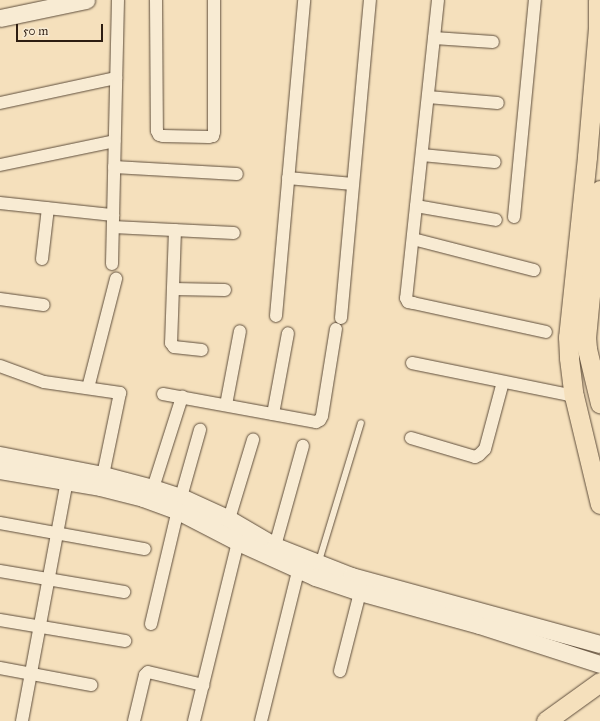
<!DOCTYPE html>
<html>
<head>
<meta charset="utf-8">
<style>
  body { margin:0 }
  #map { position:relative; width:600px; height:721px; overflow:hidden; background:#f5e0bc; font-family:"IM FELL Great Primer",serif }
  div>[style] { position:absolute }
  .roads { filter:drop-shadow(0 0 1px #5f4e3c) drop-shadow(0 0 1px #5f4e3c) }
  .lane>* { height:6px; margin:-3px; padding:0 3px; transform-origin:3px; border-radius:3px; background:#f8ebd3 }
  .street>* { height:12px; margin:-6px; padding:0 6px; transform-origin:6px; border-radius:6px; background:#f8ebd3 }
  .secondary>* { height:17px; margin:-8.5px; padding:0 8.5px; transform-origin:8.5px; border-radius:8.5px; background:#f8ebd3 }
  .primary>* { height:19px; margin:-9.5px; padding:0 9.5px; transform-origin:9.5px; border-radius:9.5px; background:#f5e0bc }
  span { translate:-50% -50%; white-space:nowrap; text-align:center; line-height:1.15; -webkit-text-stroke:3px #f8ebd3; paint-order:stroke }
  .scale { position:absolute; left:16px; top:24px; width:87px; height:18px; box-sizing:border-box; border:2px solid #2d1d12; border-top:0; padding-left:5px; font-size:12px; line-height:14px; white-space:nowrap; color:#2d1d12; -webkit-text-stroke:3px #f8ebd3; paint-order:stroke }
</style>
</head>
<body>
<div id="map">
  <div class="roads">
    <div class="lane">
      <i style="left:319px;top:561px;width:144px;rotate:-73.1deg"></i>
    </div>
    <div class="street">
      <i style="left:156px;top:0;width:131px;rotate:89.6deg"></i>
      <i style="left:157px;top:131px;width:4px;rotate:63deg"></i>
      <i style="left:159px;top:135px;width:4px;rotate:14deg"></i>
      <i style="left:163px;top:136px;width:46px;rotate:1.2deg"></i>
      <i style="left:209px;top:137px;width:4px;rotate:-14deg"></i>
      <i style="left:213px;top:136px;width:4px;rotate:-76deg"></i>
      <i style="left:214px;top:132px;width:132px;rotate:-90deg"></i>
      <i style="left:438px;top:0;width:300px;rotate:96.1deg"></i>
      <i style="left:406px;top:298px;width:4px;rotate:63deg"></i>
      <i style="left:408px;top:302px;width:5px;rotate:11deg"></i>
      <i style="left:413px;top:303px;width:136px;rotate:12.3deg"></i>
      <i style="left:434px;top:38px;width:59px;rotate:3.9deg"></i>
      <i style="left:428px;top:97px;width:70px;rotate:4.9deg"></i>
      <i style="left:0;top:103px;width:119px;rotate:-12.2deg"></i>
      <i style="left:422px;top:155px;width:73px;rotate:5.5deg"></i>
      <i style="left:0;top:165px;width:117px;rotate:-11.8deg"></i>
      <i style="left:114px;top:167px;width:123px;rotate:3.3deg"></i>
      <i style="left:288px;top:178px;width:65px;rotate:5.3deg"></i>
      <i style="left:0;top:203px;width:114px;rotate:6.1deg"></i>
      <i style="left:416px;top:206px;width:81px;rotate:9.9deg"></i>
      <i style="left:514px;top:217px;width:218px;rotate:-84.5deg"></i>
      <i style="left:113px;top:227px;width:121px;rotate:2.8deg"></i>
      <i style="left:175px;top:230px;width:113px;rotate:92deg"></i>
      <i style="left:171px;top:343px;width:5px;rotate:53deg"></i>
      <i style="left:174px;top:347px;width:28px;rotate:6deg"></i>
      <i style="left:413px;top:239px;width:125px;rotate:14.4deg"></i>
      <i style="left:42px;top:259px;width:51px;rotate:-83.3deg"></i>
      <i style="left:112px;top:264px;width:264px;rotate:-88.7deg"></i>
      <i style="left:173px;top:289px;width:52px;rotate:1.1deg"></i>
      <i style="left:0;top:299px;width:44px;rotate:7.8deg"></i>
      <i style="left:276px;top:316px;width:317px;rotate:-84.9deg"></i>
      <i style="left:341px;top:318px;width:319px;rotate:-84.8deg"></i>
      <i style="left:412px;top:363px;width:165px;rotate:11.5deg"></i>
      <i style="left:0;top:366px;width:47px;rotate:20deg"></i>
      <i style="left:44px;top:382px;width:77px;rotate:8.2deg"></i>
      <i style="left:120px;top:393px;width:84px;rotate:101.7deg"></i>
      <i style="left:88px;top:388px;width:113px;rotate:-75.6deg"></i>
      <i style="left:163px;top:394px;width:156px;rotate:10.4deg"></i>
      <i style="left:316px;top:422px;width:4px;rotate:-27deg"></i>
      <i style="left:320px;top:420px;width:4px;rotate:-63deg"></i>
      <i style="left:322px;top:416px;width:88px;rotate:-80.9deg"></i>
      <i style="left:226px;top:405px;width:75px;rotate:-79.3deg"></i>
      <i style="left:273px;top:414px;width:82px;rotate:-79.5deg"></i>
      <i style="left:411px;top:438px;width:67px;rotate:16.5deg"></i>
      <i style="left:475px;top:457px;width:4px;rotate:-27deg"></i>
      <i style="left:479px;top:455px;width:8px;rotate:-45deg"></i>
      <i style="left:485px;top:449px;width:69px;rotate:-75deg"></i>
      <i style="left:153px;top:488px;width:96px;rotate:-72.3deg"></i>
      <i style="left:229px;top:519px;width:83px;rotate:-73.1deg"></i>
      <i style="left:0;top:523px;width:147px;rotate:10.2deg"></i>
      <i style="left:275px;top:546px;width:104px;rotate:-74.4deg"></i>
      <i style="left:0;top:571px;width:126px;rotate:9.6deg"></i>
      <i style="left:0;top:620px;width:127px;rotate:9.5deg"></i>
      <i style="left:151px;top:624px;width:130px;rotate:-76.7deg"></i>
      <i style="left:181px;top:497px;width:70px;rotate:-74.2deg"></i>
      <i style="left:0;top:668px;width:93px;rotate:10.6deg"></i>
      <i style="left:340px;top:671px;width:89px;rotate:-75.7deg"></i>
      <i style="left:22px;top:721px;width:250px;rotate:-79.4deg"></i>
      <i style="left:134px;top:721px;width:47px;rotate:-76.6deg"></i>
      <i style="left:145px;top:675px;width:4px;rotate:-45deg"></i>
      <i style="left:148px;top:672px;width:57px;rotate:13.3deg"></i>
      <i style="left:194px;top:721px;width:184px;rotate:-76.2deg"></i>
      <i style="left:261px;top:721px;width:163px;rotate:-76.1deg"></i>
    </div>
    <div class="secondary">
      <i style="left:0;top:18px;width:88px;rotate:-11.8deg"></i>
      <i style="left:0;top:455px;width:105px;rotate:11deg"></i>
      <i style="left:103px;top:475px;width:52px;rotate:14.6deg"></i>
      <i style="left:153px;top:488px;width:29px;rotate:18deg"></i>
      <i style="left:181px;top:497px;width:53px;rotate:24.6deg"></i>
      <i style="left:229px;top:519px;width:53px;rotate:30.4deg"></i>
      <i style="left:275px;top:546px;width:82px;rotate:21.5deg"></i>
      <i style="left:351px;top:576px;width:258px;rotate:15.3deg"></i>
      <i style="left:0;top:470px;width:101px;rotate:9.6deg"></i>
      <i style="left:100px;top:487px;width:44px;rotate:14.3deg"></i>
      <i style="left:143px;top:498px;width:37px;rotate:20deg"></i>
      <i style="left:178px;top:511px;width:68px;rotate:27.3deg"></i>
      <i style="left:238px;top:542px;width:85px;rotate:24.4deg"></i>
      <i style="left:315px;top:577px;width:47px;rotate:18.4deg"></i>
      <i style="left:360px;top:592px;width:123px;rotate:15.5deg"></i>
      <i style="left:479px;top:625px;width:127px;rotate:17.9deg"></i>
    </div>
    <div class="primary">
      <i style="left:598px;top:0;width:28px;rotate:90deg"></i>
      <i style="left:598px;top:28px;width:129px;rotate:94.9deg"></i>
      <i style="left:587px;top:157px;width:181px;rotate:96deg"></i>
      <i style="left:568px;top:337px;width:21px;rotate:87deg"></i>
      <i style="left:569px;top:358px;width:38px;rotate:83deg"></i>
      <i style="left:574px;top:396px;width:111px;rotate:76.5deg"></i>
      <i style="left:600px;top:190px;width:148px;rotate:95.4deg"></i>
      <i style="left:586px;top:337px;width:12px;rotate:85deg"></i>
      <i style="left:587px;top:349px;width:56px;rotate:76.5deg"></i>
      <i style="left:546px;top:721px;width:67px;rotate:-35.8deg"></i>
    </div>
  </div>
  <div class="scale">50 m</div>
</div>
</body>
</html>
